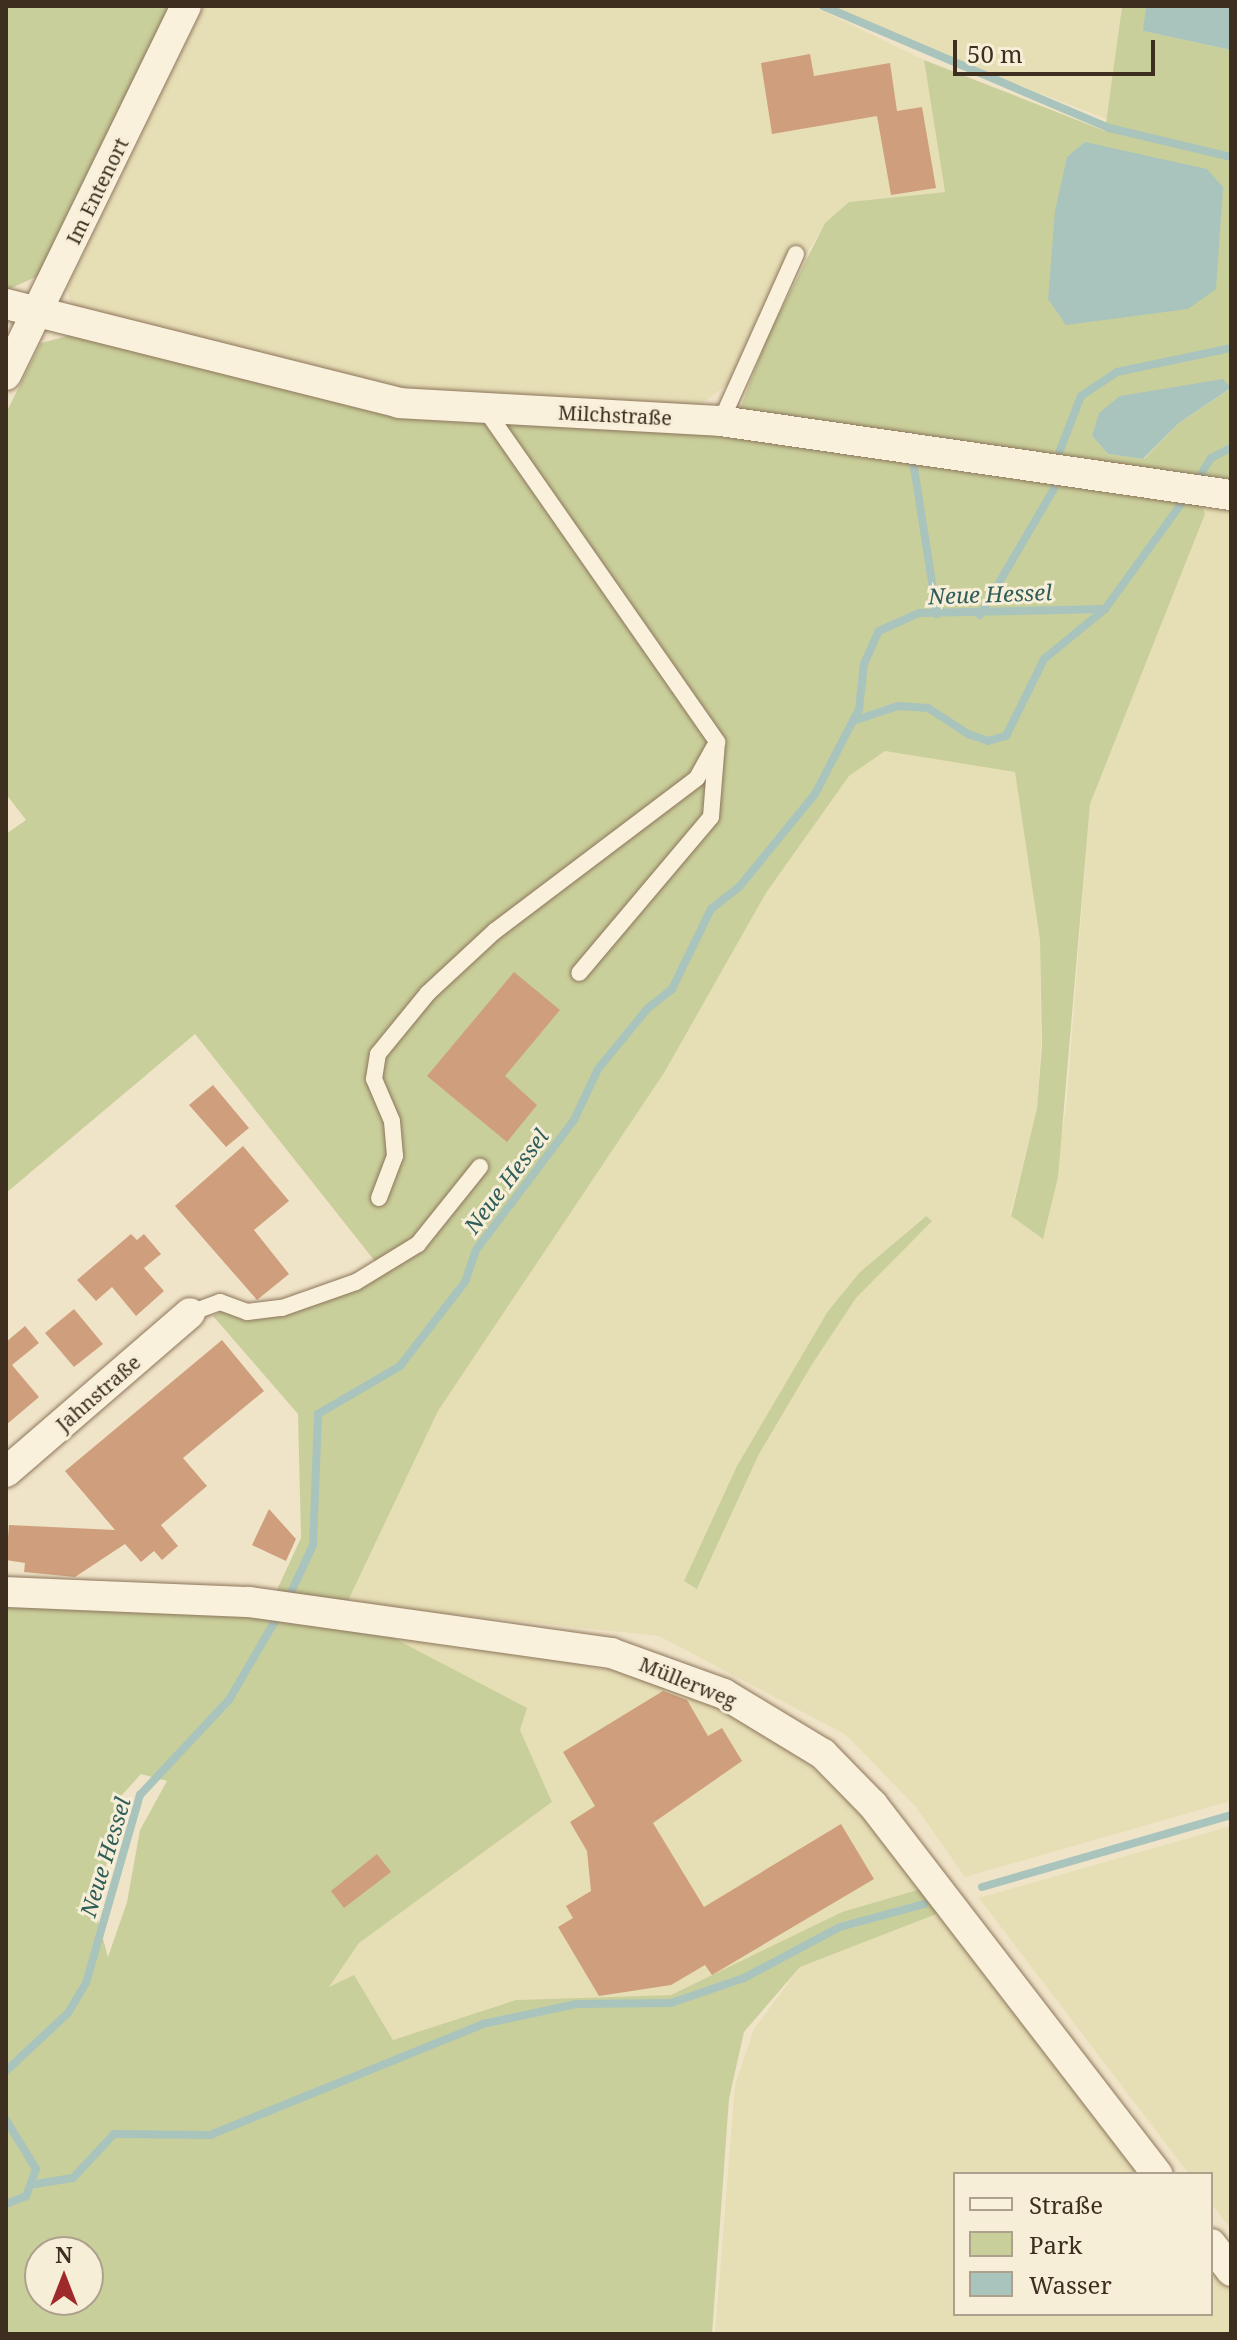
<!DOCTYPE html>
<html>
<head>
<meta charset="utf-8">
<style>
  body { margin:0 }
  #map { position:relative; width:1237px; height:2340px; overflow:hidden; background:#f0e4c8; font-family:"Noto Serif",serif }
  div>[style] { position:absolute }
  .farmland>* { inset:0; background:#e6deb5 }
  .green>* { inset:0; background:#c9cf9b }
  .water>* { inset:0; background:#a9c4bc }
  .stream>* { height:8px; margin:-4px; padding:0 4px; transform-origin:4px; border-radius:4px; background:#a9c4bc }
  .building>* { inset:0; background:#cf9f7d }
  .roads { filter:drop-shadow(0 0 2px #8d765c) drop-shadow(0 0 2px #8d765c) }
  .lane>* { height:16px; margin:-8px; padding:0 8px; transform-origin:8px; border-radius:8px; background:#faf1dc }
  .street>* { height:30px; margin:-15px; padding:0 15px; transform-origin:15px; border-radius:15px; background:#faf1dc }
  span { translate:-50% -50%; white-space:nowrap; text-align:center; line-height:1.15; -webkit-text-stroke:6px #f7eed8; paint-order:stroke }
  .street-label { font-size:20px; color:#3d2e20 }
  .water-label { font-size:22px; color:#2f5d5a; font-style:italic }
  .frame { position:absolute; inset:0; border:8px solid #3d2e20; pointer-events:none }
  .legend { position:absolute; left:953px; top:2172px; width:260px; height:144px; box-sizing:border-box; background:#f7eed8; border:2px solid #ada18e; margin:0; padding:10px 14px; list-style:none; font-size:24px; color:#3d2e20 }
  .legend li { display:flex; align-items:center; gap:16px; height:40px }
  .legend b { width:40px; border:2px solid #ada18e }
  .north { position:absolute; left:24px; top:2236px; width:80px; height:80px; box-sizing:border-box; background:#f7eed8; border:2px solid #ada18e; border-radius:50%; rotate:0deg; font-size:22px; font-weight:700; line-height:32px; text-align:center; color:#3d2e20 }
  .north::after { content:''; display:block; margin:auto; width:28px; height:36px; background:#9e2a2b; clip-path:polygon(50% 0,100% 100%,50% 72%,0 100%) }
  .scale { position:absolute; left:953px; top:40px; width:202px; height:36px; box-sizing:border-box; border:4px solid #3d2e20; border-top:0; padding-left:10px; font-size:24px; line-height:28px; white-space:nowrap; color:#3d2e20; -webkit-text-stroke:6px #f7eed8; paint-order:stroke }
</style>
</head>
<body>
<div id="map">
  <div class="farmland">
    <i style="clip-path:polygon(204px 6px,813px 6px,924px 60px,945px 192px,849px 202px,825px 223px,802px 262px,787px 256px,729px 383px,697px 407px,413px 391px,72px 306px,67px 289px)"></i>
    <i style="clip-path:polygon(833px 6px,1121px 6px,1109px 120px,913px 44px)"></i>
    <i style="clip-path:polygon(evenodd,1202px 505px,1231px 508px,1231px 1801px,965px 1877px,916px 1807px,846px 1735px,659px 1636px,347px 1603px,438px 1411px,664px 1073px,766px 893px,849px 776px,885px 751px,1015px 771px,1040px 940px,1041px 1046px,1037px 1108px,1010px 1215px,1043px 1239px,1066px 1109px,1090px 804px,1205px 514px,1202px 505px,925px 1216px,931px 1221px,856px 1298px,811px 1366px,759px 1454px,698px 1588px,685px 1581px,737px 1467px,828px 1311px,860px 1272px,925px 1216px)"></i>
    <i style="clip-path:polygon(384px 1633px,663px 1678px,783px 1741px,888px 1838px,924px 1888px,842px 1912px,671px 1995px,516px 2000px,393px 2040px,354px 1976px,328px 1989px,360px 1942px,552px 1802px,520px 1730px)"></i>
    <i style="clip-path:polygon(1231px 1826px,1231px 2229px,1211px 2203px,1211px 2174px,1189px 2174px,979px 1898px)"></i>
    <i style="clip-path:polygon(939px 1913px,1145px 2174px,955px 2174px,955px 2314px,1211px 2314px,1211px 2260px,1231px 2286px,1231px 2334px,715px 2334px,735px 2085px,754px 2029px,800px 1967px)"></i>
  </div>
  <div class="green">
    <i style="clip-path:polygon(6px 6px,170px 6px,40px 275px,7px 290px)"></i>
    <i style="clip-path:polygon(evenodd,1122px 6px,1146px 6px,1144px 31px,1231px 50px,1231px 484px,740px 409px,767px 338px,825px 223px,849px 202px,945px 192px,924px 60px,1105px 131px,1122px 6px,1181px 386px,1230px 389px,1179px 423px,1144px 459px,1108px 454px,1092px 436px,1158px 391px,1181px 386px)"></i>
    <i style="clip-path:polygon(75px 334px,406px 415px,721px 430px,1202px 505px,1205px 514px,1090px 804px,1058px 1177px,1043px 1239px,1011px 1216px,1037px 1108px,1042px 1045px,1040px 940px,1015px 772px,885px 751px,849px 776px,766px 893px,664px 1073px,438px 1411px,347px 1603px,276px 1592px,301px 1538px,298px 1414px,213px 1316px,223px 1311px,246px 1321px,287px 1315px,385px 1274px,195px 1034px,6px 1193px,6px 834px,26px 820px,6px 794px,6px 413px,41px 343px)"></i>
    <i style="clip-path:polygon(926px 1216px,932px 1221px,856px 1298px,811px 1366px,759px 1454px,697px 1589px,684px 1581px,737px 1466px,828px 1311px,860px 1272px)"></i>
    <i style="clip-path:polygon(evenodd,6px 1607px,247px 1610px,384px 1633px,527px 1708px,520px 1730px,552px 1802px,359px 1943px,329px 1987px,354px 1975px,393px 2040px,516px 2000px,671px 1995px,842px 1912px,924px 1888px,939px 1913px,800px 1967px,744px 2032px,729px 2099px,712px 2334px,6px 2334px,6px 1607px,141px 1774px,167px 1781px,140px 1830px,127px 1902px,108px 1957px,96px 1913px,121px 1796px,141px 1774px,6px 1607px,40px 2252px,88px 2252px,88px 2300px,40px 2300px,40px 2252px)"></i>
  </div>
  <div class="water">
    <i style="clip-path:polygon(1146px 6px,1231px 6px,1231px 50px,1143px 31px)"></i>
    <i style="clip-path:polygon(1085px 142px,1207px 169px,1223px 187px,1216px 289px,1188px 309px,1066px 325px,1048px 299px,1055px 211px,1067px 157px)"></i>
    <i style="clip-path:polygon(1223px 379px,1231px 388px,1179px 423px,1143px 459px,1108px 454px,1092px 436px,1099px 413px,1120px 396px)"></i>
  </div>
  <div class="stream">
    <i style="left:823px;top:6px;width:311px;rotate:23.1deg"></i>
    <i style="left:1109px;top:128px;width:125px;rotate:13.4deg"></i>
    <i style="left:1060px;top:450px;width:58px;rotate:-68.7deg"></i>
    <i style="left:1081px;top:396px;width:43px;rotate:-33.7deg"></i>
    <i style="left:1117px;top:372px;width:116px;rotate:-11.9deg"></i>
    <i style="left:913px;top:461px;width:155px;rotate:81.1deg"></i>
    <i style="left:1196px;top:482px;width:28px;rotate:-58deg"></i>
    <i style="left:1211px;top:458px;width:22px;rotate:-27deg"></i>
    <i style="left:980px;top:615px;width:146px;rotate:-59.6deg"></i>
    <i style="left:853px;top:721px;width:47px;rotate:-18.4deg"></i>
    <i style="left:898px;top:706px;width:30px;rotate:4deg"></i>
    <i style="left:928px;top:708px;width:48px;rotate:33deg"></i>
    <i style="left:968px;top:734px;width:21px;rotate:19deg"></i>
    <i style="left:988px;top:741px;width:19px;rotate:-16deg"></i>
    <i style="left:1006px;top:736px;width:86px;rotate:-63.7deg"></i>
    <i style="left:1044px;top:659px;width:79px;rotate:-39.3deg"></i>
    <i style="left:1105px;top:609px;width:138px;rotate:-54.1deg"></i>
    <i style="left:286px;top:1603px;width:64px;rotate:-65deg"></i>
    <i style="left:313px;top:1545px;width:131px;rotate:-87.8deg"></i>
    <i style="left:318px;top:1414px;width:95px;rotate:-30.3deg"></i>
    <i style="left:400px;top:1366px;width:106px;rotate:-52.3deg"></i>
    <i style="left:465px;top:1282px;width:34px;rotate:-71deg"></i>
    <i style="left:476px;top:1250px;width:163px;rotate:-53deg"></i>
    <i style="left:574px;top:1120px;width:56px;rotate:-64.8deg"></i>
    <i style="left:598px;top:1069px;width:79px;rotate:-50.7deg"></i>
    <i style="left:648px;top:1008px;width:31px;rotate:-38deg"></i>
    <i style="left:672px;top:989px;width:89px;rotate:-64deg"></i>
    <i style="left:711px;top:909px;width:37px;rotate:-38deg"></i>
    <i style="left:740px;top:886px;width:119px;rotate:-50.8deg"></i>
    <i style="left:815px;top:794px;width:96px;rotate:-62.6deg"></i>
    <i style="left:859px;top:709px;width:45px;rotate:-83.7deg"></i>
    <i style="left:864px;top:664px;width:36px;rotate:-66deg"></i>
    <i style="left:879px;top:631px;width:44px;rotate:-24.2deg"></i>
    <i style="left:919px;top:613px;width:186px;rotate:-1.2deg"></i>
    <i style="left:982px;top:1887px;width:259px;rotate:-16.1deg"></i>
    <i style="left:6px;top:2071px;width:85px;rotate:-43.1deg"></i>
    <i style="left:68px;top:2013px;width:35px;rotate:-59deg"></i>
    <i style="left:86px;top:1983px;width:196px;rotate:-74deg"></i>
    <i style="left:140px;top:1795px;width:130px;rotate:-46.9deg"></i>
    <i style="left:229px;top:1700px;width:99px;rotate:-59.8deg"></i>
    <i style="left:6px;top:2120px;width:57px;rotate:58.5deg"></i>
    <i style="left:36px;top:2169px;width:29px;rotate:110deg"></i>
    <i style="left:26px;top:2196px;width:22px;rotate:158deg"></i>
    <i style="left:35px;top:2184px;width:38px;rotate:-9deg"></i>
    <i style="left:73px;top:2178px;width:60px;rotate:-47deg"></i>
    <i style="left:114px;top:2134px;width:96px;rotate:0.6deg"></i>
    <i style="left:210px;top:2135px;width:295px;rotate:-22.1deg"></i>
    <i style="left:483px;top:2024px;width:95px;rotate:-12.1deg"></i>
    <i style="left:576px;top:2004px;width:95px;rotate:-0.6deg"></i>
    <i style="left:671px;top:2003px;width:77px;rotate:-18.9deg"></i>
    <i style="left:744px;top:1978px;width:109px;rotate:-28deg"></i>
    <i style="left:840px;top:1927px;width:87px;rotate:-15.3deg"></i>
  </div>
  <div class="building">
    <i style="clip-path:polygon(810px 54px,814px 76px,890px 63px,897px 111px,922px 107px,936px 188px,891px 195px,877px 116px,772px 134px,761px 63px)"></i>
    <i style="clip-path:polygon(514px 972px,560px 1010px,505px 1076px,537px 1105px,507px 1142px,427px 1076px)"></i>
    <i style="clip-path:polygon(213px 1085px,249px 1128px,226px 1147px,189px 1105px)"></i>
    <i style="clip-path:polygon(243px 1146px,289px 1201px,254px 1230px,289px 1274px,257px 1300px,175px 1206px)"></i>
    <i style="clip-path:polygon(131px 1234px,137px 1240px,144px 1234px,161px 1254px,144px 1268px,164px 1291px,136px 1316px,112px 1287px,96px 1301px,77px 1280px)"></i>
    <i style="clip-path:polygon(74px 1309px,103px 1344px,74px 1367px,45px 1333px)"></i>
    <i style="clip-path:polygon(25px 1326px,39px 1343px,12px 1365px,39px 1397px,6px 1425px,6px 1342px)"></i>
    <i style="clip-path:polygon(222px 1340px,264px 1391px,183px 1458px,207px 1486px,161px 1525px,178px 1546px,162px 1560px,154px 1551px,141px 1562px,125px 1544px,75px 1577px,24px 1572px,25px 1563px,6px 1560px,9px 1525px,115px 1530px,65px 1471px)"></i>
    <i style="clip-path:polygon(269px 1509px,296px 1539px,286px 1561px,252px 1545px)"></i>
    <i style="clip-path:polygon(663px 1691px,687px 1700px,708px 1736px,722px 1728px,742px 1761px,653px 1823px,704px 1907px,841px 1824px,874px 1879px,712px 1975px,705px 1965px,671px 1985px,599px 1996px,558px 1927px,573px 1918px,566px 1906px,591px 1891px,587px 1851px,570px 1822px,595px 1806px,563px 1752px)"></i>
    <i style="clip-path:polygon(377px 1854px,391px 1872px,344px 1908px,331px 1891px)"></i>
  </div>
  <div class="roads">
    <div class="lane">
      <i style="left:485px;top:409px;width:406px;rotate:55.1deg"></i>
      <i style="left:717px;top:742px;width:75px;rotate:94.6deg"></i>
      <i style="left:711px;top:817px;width:204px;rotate:130.2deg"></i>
      <i style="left:721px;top:421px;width:183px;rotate:-65.8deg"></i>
      <i style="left:379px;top:1198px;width:45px;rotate:-69.1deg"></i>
      <i style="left:395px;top:1156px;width:35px;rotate:-95deg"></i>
      <i style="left:392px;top:1121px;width:46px;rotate:-113.2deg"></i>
      <i style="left:374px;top:1079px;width:25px;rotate:-81deg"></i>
      <i style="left:378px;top:1054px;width:79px;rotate:-50.7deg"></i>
      <i style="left:428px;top:993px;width:91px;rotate:-42.8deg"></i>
      <i style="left:495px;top:931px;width:253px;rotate:-37.1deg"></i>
      <i style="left:697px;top:778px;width:35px;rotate:-61deg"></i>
      <i style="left:190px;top:1313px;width:32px;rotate:-20deg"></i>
      <i style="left:220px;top:1302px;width:29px;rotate:20deg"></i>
      <i style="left:247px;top:1312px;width:35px;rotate:-7deg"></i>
      <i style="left:282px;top:1308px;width:78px;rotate:-19.4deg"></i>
      <i style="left:356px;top:1282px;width:73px;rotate:-31.5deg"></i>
      <i style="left:418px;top:1244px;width:99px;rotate:-51.2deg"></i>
    </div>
    <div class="street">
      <i style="left:6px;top:304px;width:405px;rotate:14.1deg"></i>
      <i style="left:399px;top:403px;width:323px;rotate:3.2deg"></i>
      <i style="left:721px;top:421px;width:515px;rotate:8.26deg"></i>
      <i style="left:6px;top:375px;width:411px;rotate:-64deg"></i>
      <i style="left:6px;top:1472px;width:243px;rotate:-40.8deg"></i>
      <i style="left:6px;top:1592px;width:243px;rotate:2.4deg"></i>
      <i style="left:249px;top:1602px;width:366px;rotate:8deg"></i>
      <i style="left:611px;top:1653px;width:120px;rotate:19.9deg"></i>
      <i style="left:724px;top:1694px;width:116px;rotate:31.2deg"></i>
      <i style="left:823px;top:1754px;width:71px;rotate:45.6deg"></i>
      <i style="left:873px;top:1805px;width:466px;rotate:52.4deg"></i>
      <i style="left:1211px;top:2244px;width:34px;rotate:53deg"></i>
    </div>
  </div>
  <div class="street-label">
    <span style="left:97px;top:191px;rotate:-64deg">Im Entenort</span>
    <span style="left:615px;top:415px;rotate:3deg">Milchstraße</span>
    <span style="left:98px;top:1393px;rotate:-41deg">Jahnstraße</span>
    <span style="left:688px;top:1682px;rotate:22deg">Müllerweg</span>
  </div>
  <div class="water-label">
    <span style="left:990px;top:594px;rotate:-2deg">Neue Hessel</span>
    <span style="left:506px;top:1181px;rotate:-53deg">Neue Hessel</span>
    <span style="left:105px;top:1857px;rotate:-73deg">Neue Hessel</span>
  </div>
  <div class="frame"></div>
  <ul class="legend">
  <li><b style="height:10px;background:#faf1dc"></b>Straße</li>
  <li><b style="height:22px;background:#c9cf9b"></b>Park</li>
  <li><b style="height:22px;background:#a9c4bc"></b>Wasser</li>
  </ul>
  <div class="north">N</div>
  <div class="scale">50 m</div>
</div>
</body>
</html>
